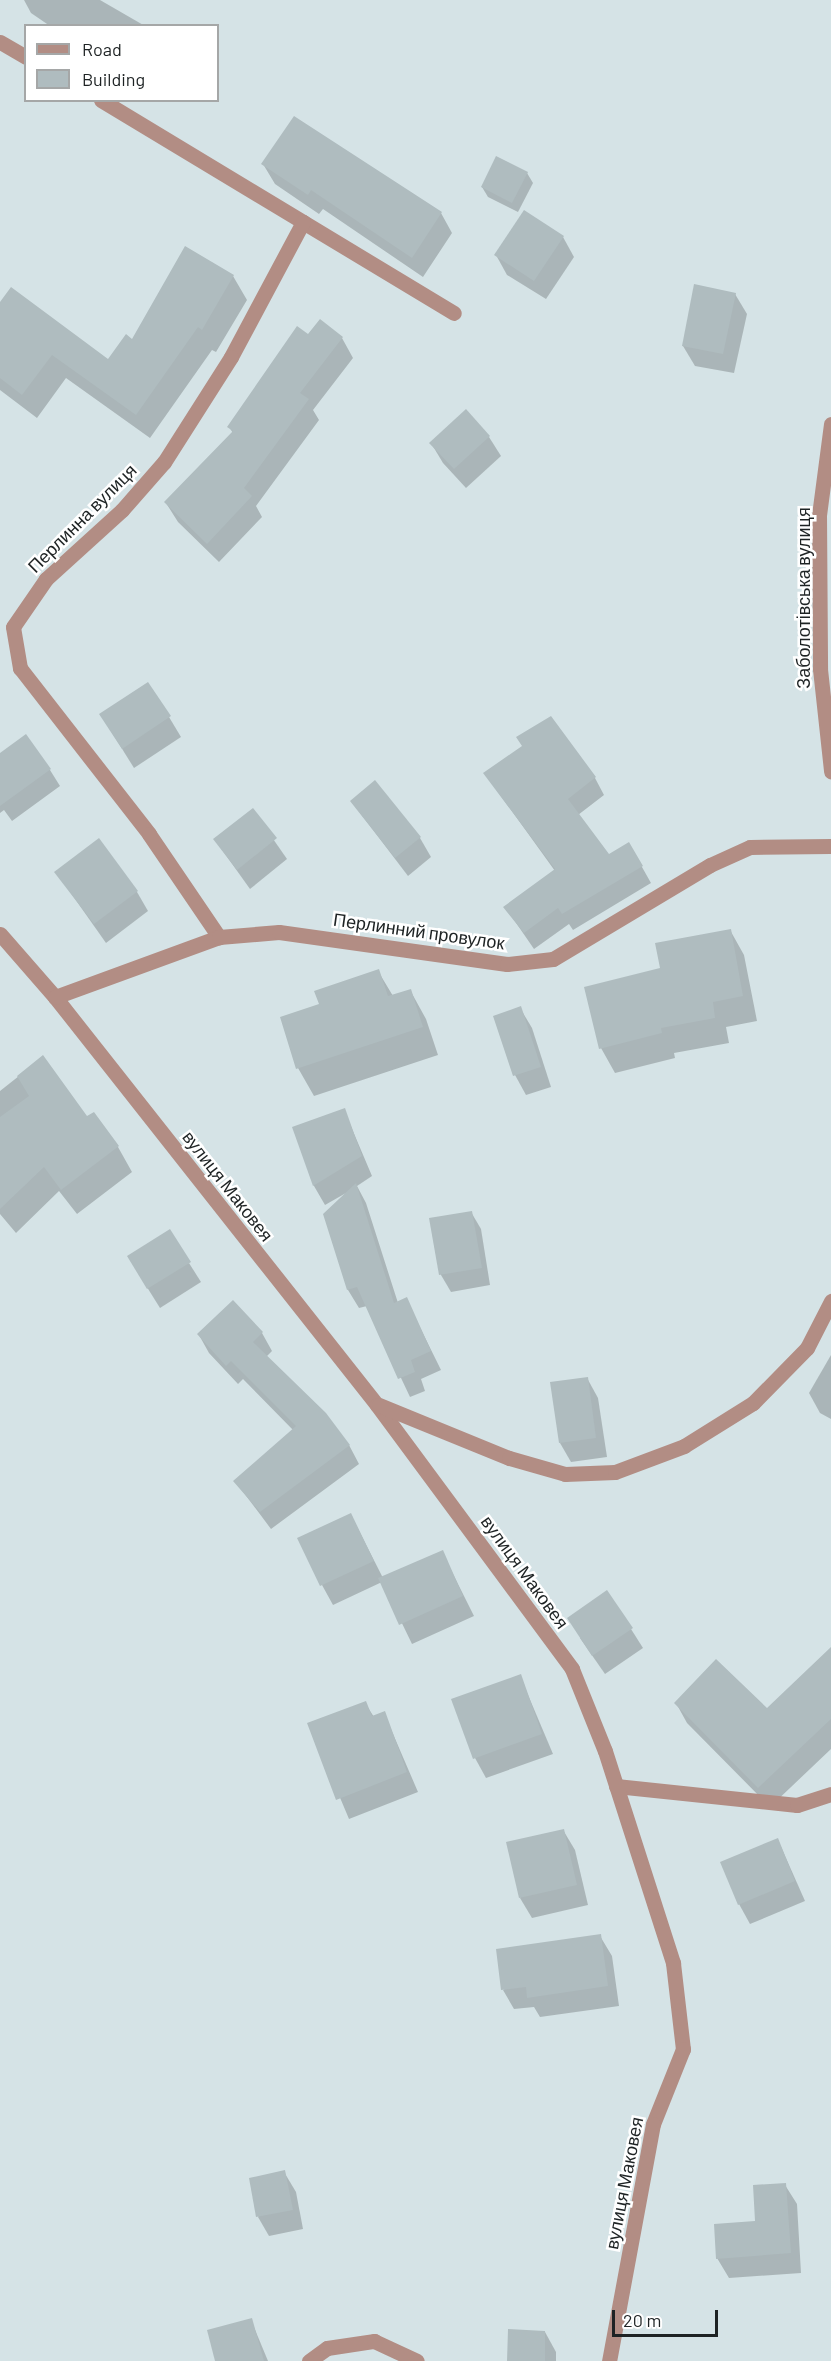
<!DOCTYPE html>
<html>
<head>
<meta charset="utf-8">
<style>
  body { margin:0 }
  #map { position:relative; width:831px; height:2361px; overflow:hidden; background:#d5e3e6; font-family:Barlow,sans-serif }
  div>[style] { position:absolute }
  .shadow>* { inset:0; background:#0003 }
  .building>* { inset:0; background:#afbcbf }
  .lane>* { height:15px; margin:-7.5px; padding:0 7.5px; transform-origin:7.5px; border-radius:7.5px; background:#b28d84 }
  .street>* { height:15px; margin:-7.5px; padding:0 7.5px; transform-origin:7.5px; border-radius:7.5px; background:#b28d84 }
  span { translate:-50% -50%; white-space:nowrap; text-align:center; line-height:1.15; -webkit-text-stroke:5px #fff; paint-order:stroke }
  .street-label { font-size:18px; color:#1e2324 }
  .legend { position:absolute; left:24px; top:24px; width:195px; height:78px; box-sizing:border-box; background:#fff; border:2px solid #a5a7a7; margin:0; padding:8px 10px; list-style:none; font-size:18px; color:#1e2324 }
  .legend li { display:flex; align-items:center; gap:12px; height:30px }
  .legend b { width:30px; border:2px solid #a5a7a7 }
  .scale { position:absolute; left:612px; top:2310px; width:106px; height:27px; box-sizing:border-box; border:3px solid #1e2324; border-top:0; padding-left:8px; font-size:18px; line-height:21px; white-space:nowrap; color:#1e2324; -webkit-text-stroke:4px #fff; paint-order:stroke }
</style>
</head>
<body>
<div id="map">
  <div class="shadow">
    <i style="clip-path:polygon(24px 0,100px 0,145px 26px,50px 26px,31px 13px)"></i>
    <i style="clip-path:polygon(263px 164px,441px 213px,452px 233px,423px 277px,323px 209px,319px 214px,275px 184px)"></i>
    <i style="clip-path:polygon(527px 173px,533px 183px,518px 212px,488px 197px,482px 187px)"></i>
    <i style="clip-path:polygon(563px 237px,574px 257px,546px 299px,507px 275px,496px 255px)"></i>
    <i style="clip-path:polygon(233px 276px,247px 300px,216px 352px,212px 350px,150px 438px,66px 378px,37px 418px,0 390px,0 304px,109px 361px,133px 341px)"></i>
    <i style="clip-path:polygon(735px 294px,747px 314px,734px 373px,695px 366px,683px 346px)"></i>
    <i style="clip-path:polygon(320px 321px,342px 338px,353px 358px,313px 410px,319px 420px,256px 506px,262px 517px,219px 562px,178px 522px,166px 503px,233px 433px,229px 427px)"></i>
    <i style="clip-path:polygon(489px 437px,501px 456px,466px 488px,443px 463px,431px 443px)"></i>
    <i style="clip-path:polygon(101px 715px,169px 717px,181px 737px,134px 768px)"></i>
    <i style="clip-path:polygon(0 755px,50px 770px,60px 786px,12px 821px,4px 810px,0 813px)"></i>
    <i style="clip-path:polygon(485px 774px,595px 778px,604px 795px,578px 815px,609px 856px,629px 844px,651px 883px,573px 930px,569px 924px,534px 949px,505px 907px,555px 871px)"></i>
    <i style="clip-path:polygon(351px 801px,420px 838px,431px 857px,408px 876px)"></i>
    <i style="clip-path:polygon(253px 810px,287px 859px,250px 889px,215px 840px)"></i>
    <i style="clip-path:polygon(56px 872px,137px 892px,148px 911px,106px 943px)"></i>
    <i style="clip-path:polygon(730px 930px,744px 955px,757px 1021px,726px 1027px,729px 1043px,674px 1053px,675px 1058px,615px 1073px,601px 1048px)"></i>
    <i style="clip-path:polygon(378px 971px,393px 996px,410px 990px,426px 1019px,438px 1055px,314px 1096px,298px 1068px,321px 1005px)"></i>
    <i style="clip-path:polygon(520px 1008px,532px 1028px,551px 1087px,526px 1095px,515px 1075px,495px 1016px)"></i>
    <i style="clip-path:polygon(43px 1057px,87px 1119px,118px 1147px,132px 1172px,77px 1214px,59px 1191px,16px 1233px,0 1214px,0 1091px)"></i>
    <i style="clip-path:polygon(344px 1110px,372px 1176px,357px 1186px,366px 1203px,398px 1303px,406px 1299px,441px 1370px,421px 1379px,425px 1391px,410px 1397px,367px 1306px,359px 1308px,348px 1290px,325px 1215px,346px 1193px,325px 1205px,314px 1186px,294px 1128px)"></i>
    <i style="clip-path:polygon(471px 1212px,481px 1229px,490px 1285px,451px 1292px,441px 1275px,431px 1219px)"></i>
    <i style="clip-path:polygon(189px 1263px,201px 1282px,160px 1308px,140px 1276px)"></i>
    <i style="clip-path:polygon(262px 1333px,272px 1351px,266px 1357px,349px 1445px,359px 1464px,271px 1529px,235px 1481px,293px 1430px,243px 1379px,238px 1384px,209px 1353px,199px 1335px)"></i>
    <i style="clip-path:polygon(831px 1355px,831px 1419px,820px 1413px,809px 1393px)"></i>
    <i style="clip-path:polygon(587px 1378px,598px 1398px,607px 1457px,571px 1462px,560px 1443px)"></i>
    <i style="clip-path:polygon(351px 1515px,383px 1578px,442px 1552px,474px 1616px,412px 1644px,382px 1582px,333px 1605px,322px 1585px)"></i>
    <i style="clip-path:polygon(631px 1629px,643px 1648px,605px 1674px,580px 1638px)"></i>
    <i style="clip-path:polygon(831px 1663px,831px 1749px,770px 1807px,687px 1723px,676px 1703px,767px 1710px)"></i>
    <i style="clip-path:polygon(520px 1676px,553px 1754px,486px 1778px,475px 1758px)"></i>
    <i style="clip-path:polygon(365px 1703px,374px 1717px,384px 1713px,418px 1792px,349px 1819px,309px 1724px)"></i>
    <i style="clip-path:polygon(563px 1830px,575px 1850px,588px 1905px,532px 1918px,520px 1898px)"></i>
    <i style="clip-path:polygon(778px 1840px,805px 1901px,750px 1924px,739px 1904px)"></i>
    <i style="clip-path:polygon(600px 1936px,612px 1956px,619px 2006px,540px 2017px,534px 2007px,514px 2009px,503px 1990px)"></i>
    <i style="clip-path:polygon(284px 2172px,296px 2192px,303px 2229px,269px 2236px,258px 2217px)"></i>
    <i style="clip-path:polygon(785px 2185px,797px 2204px,801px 2273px,729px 2278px,717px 2258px,757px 2223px)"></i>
    <i style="clip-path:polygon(251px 2320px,268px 2361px,216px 2361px)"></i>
    <i style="clip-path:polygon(545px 2332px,556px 2352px,556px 2361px,509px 2361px)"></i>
  </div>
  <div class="building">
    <i style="clip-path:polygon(294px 116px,442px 212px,412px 258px,311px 190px,308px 195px,261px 164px)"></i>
    <i style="clip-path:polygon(496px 156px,528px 172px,512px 203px,481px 187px)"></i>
    <i style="clip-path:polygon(524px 210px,564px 236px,534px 281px,494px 255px)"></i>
    <i style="clip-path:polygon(185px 246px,234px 275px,202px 330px,198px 327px,136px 415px,52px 355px,22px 395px,0 378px,0 302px,11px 287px,108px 359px,126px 334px,132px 339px)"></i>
    <i style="clip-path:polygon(694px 284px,736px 293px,723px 354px,682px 346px)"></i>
    <i style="clip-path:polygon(320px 319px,343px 337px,300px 393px,309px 399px,244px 488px,252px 496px,207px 544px,164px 502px,233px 431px,227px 427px,297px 326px,308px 334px)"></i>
    <i style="clip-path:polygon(466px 409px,490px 436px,454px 469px,429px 443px)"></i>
    <i style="clip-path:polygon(148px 682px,171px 716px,122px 749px,99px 714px)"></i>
    <i style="clip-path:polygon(551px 716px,596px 777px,568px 799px,609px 854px,629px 842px,643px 866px,562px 914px,558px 908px,524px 933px,503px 907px,555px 869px,483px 773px,522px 746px,516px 737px)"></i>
    <i style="clip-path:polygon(26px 734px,51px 769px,0 806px,0 753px)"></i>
    <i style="clip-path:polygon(375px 780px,421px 837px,395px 858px,350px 801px)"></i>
    <i style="clip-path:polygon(253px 808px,277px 838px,237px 870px,213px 839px)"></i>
    <i style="clip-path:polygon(99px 838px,138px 891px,94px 924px,54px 872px)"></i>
    <i style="clip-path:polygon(731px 929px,743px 996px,713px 1002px,715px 1018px,661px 1028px,662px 1033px,599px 1049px,584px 987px,660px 968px,655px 943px)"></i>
    <i style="clip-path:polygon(379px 969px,388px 996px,411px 989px,423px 1027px,296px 1069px,280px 1017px,319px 1004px,314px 991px)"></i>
    <i style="clip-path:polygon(521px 1006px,541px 1067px,513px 1076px,493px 1016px)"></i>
    <i style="clip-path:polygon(43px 1055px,87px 1116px,94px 1112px,119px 1146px,61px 1190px,44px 1167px,0 1209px,0 1117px,29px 1096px,17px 1076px)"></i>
    <i style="clip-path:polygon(345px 1108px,362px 1156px,313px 1186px,292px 1127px)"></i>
    <i style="clip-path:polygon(356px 1183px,394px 1303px,407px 1297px,431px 1351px,411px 1360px,415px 1372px,398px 1379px,357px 1287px,347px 1290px,323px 1214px)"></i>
    <i style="clip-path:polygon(472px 1211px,482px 1268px,439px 1275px,429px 1218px)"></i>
    <i style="clip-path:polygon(170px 1229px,191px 1262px,147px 1289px,127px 1256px)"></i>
    <i style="clip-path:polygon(233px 1300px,263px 1332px,253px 1342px,326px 1413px,350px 1445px,260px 1512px,233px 1481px,296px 1426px,231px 1361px,226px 1366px,197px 1334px)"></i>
    <i style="clip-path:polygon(588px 1377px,596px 1438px,559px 1443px,550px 1382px)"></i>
    <i style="clip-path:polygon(351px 1513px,374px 1561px,320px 1586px,297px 1538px)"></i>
    <i style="clip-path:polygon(443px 1550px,463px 1596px,399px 1625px,378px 1578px)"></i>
    <i style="clip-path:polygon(607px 1590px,633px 1628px,592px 1656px,567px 1618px)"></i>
    <i style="clip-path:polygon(831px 1647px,831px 1719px,758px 1788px,674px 1703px,716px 1659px,767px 1708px)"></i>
    <i style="clip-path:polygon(521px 1674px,542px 1734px,473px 1759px,451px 1699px)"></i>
    <i style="clip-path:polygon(366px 1701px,372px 1716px,385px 1711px,407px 1772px,336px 1800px,307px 1723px)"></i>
    <i style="clip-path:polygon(564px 1829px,577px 1885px,519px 1898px,506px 1842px)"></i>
    <i style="clip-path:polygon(778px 1838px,795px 1881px,738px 1905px,720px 1862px)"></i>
    <i style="clip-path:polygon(601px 1934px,608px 1986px,527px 1998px,526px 1987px,501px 1990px,496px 1949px)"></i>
    <i style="clip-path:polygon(285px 2170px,293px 2210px,256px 2217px,249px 2178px)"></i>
    <i style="clip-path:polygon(786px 2183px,791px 2253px,716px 2259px,714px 2224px,755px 2221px,753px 2185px)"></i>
    <i style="clip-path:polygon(252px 2318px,264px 2361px,215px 2361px,207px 2330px)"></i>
    <i style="clip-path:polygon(508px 2329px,545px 2331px,545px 2361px,507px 2361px)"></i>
  </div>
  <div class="lane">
    <i style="left:303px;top:222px;width:176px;rotate:31.1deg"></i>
    <i style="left:616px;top:1786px;width:182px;rotate:6deg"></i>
    <i style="left:797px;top:1805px;width:36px;rotate:-18deg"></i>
    <i style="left:309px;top:2361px;width:22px;rotate:-36deg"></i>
    <i style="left:327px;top:2348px;width:48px;rotate:-8.5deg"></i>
    <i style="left:374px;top:2341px;width:47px;rotate:24.9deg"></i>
  </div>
  <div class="street">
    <i style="left:0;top:42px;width:30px;rotate:30deg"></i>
    <i style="left:101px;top:100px;width:236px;rotate:31.1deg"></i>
    <i style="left:303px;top:222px;width:153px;rotate:118.1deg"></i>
    <i style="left:231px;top:357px;width:125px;rotate:122.5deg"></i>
    <i style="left:164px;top:462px;width:64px;rotate:131.2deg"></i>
    <i style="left:122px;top:510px;width:103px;rotate:137.8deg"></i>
    <i style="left:46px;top:579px;width:58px;rotate:124.5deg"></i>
    <i style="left:13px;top:627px;width:42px;rotate:80.3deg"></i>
    <i style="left:20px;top:668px;width:210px;rotate:52.1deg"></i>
    <i style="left:149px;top:834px;width:125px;rotate:55.8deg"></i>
    <i style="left:831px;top:424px;width:92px;rotate:97.5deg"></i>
    <i style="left:819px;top:515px;width:154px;rotate:89.6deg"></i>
    <i style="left:820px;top:669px;width:103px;rotate:83.8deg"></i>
    <i style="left:0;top:934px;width:84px;rotate:48.9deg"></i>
    <i style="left:55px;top:997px;width:520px;rotate:51.72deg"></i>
    <i style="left:377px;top:1405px;width:328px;rotate:53.5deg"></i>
    <i style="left:572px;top:1669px;width:88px;rotate:68.1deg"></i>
    <i style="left:605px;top:1751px;width:223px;rotate:72.2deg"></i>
    <i style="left:673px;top:1963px;width:87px;rotate:83.4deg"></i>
    <i style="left:683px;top:2049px;width:81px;rotate:111.8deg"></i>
    <i style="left:653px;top:2124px;width:241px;rotate:100.5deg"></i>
    <i style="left:55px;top:997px;width:175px;rotate:-20.1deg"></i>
    <i style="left:219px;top:937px;width:60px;rotate:-4.8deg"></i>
    <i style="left:279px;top:932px;width:230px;rotate:8deg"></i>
    <i style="left:507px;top:964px;width:46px;rotate:-6.2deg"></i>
    <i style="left:553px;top:959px;width:183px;rotate:-30.9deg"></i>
    <i style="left:710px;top:865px;width:44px;rotate:-24.2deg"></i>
    <i style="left:750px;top:847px;width:81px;rotate:-0.7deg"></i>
    <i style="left:379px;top:1405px;width:140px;rotate:22.2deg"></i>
    <i style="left:509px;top:1458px;width:58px;rotate:15.9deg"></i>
    <i style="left:565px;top:1474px;width:50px;rotate:-2.3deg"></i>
    <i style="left:615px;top:1472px;width:74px;rotate:-20.6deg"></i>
    <i style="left:684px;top:1446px;width:81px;rotate:-31.9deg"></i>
    <i style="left:753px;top:1403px;width:77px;rotate:-45.5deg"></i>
    <i style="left:807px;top:1348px;width:53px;rotate:-62.9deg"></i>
  </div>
  <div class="street-label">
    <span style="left:82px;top:518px;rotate:-45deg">Перлинна вулиця</span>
    <span style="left:803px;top:598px;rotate:-90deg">Заболотівська вулиця</span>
    <span style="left:419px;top:931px;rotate:8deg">Перлинний провулок</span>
    <span style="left:228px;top:1186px;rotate:52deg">вулиця Маковея</span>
    <span style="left:525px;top:1572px;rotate:54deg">вулиця Маковея</span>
    <span style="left:624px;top:2183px;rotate:-79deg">вулиця Маковея</span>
  </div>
  <ul class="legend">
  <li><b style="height:8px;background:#b28d84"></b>Road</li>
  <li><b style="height:16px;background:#afbcbf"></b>Building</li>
  </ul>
  <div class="scale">20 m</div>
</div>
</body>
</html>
